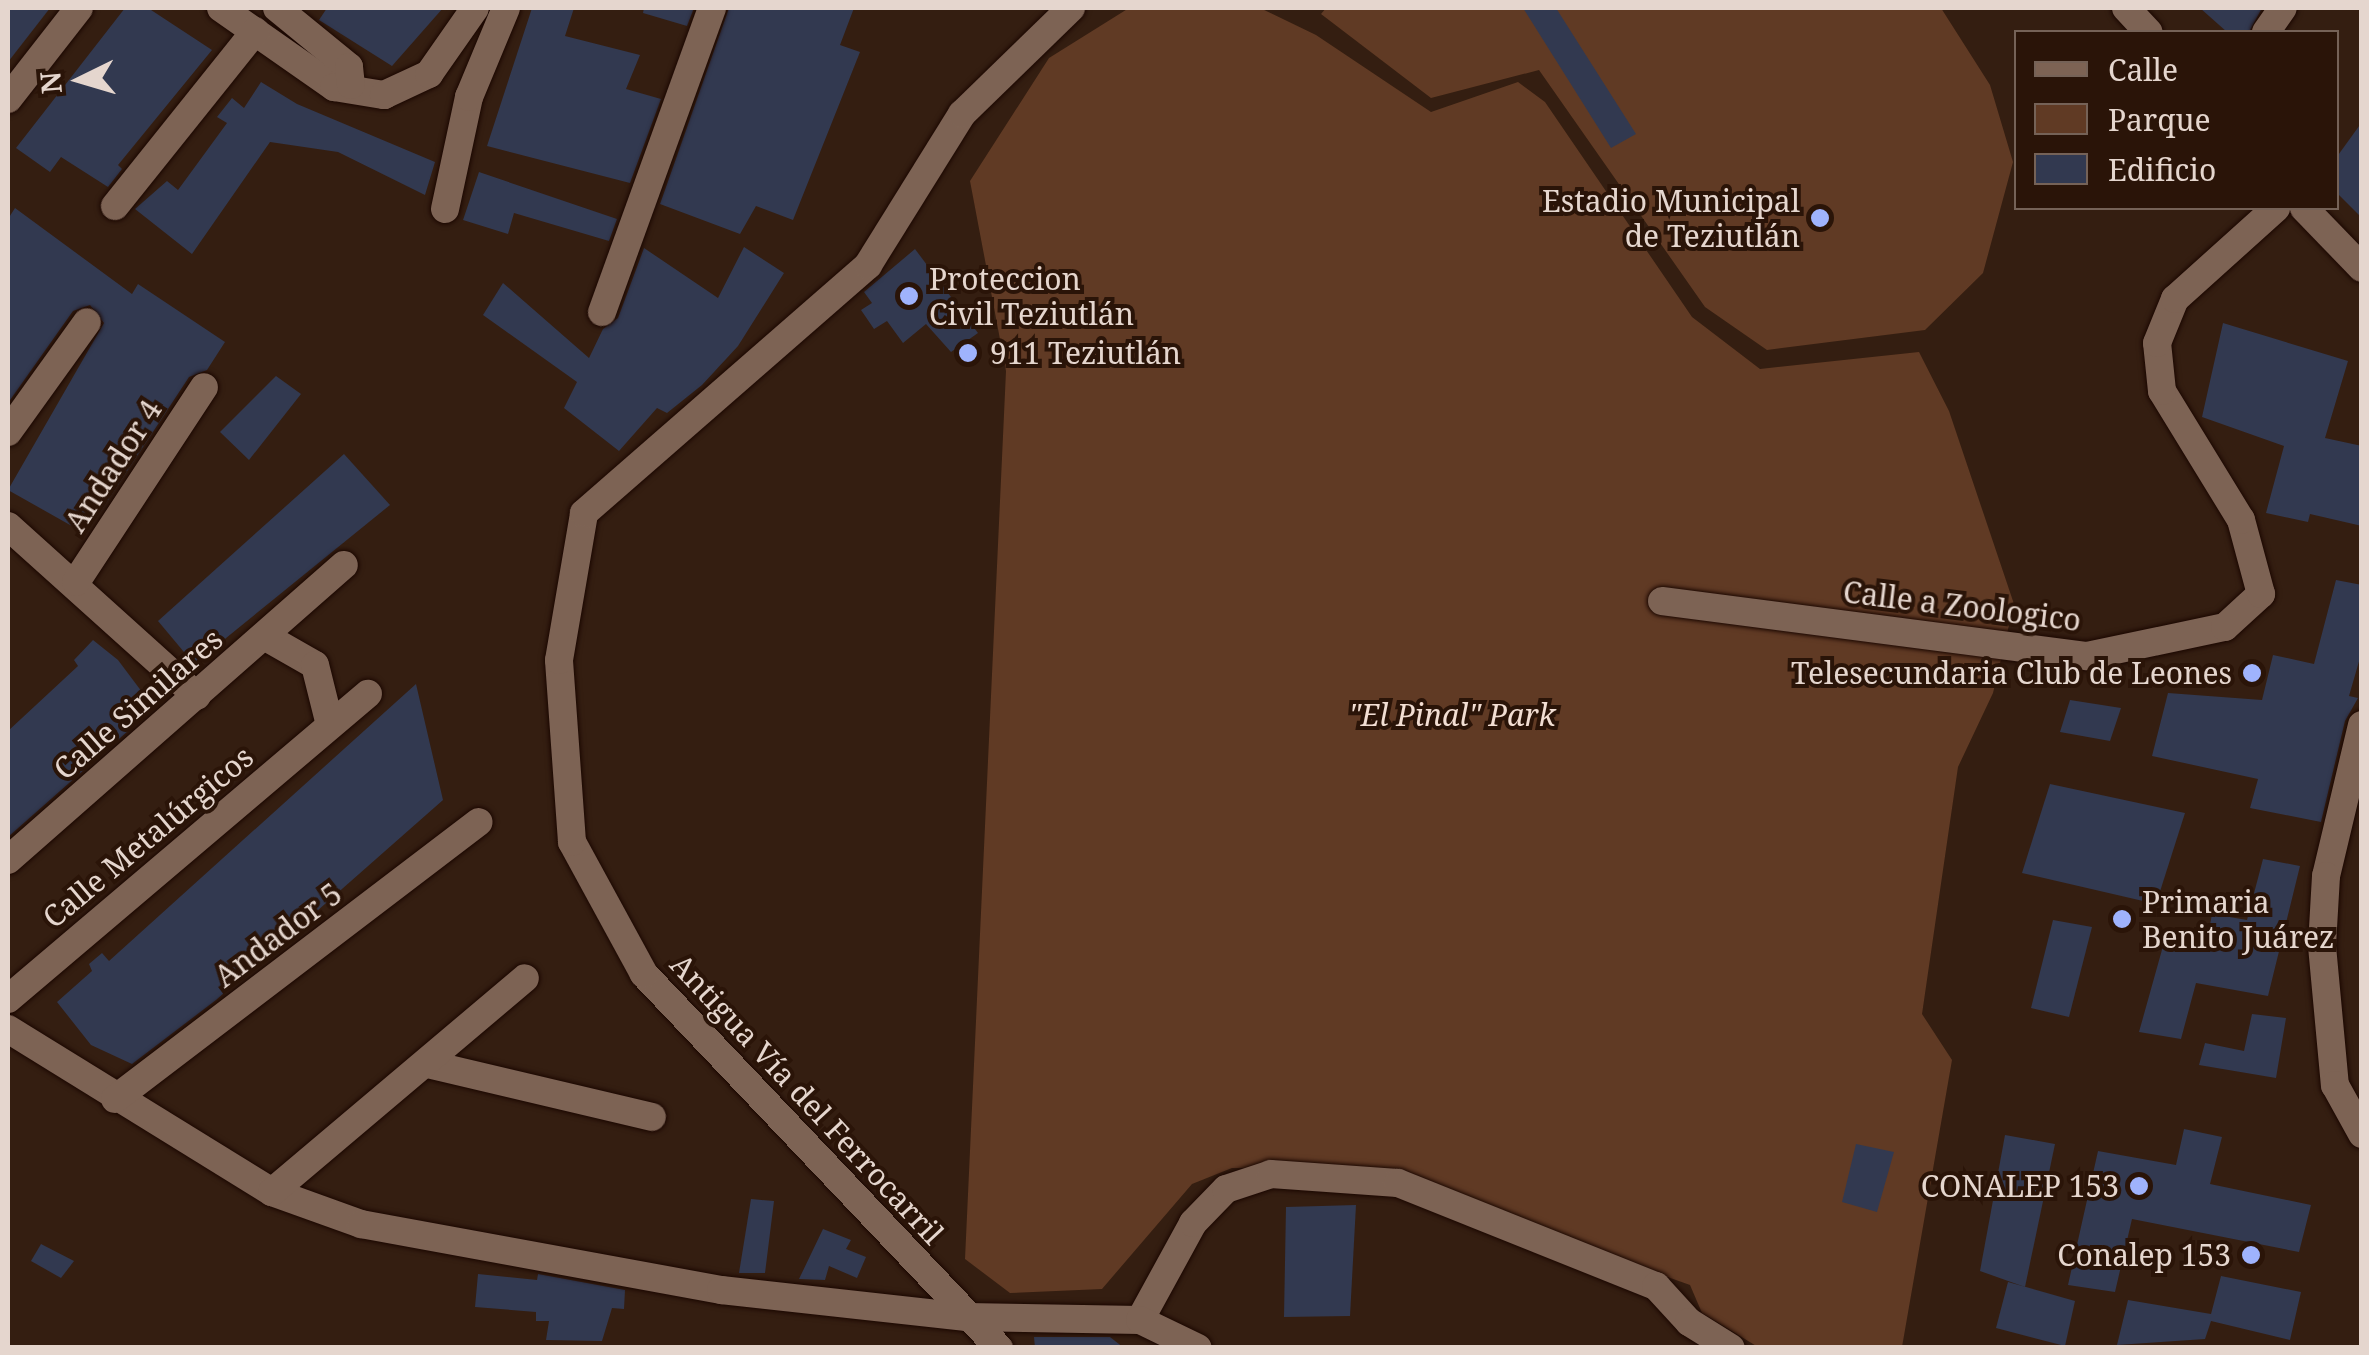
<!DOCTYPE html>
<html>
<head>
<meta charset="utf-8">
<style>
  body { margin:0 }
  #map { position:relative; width:2369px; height:1355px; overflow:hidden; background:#341e11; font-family:"Noto Serif",serif }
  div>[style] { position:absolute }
  .green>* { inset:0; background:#603a24 }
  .building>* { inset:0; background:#323950 }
  .roads { filter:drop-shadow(0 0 2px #1b0700) drop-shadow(0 0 2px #1b0700) }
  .minor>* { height:28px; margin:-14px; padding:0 14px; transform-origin:14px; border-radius:14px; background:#7d6354 }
  .dots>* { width:28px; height:28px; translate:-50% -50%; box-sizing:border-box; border:5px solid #2a1408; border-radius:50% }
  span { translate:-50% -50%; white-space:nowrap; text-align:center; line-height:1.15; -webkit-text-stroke:8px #2a1408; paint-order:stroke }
  .poi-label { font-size:30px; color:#e5d6ce }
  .right { translate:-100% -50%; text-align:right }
  .left { translate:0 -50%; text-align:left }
  .street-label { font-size:30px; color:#e5d6ce }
  .park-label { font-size:30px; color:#f2ded3; font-style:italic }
  .frame { position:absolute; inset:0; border:10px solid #e5d6ce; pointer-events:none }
  .legend { position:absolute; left:2014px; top:30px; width:325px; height:180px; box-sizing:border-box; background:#2a1408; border:2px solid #756257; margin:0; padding:12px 18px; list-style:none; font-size:30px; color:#e5d6ce }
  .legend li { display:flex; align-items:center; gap:20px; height:50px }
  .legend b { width:50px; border:2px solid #756257 }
  .north { position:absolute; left:30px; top:30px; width:100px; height:100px; -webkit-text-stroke:8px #2a1408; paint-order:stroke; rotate:265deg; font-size:28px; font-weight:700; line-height:40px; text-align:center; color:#e5d6ce }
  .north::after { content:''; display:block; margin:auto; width:35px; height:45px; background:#e5d6ce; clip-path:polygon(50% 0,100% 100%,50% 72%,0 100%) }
</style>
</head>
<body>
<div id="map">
  <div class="green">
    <i style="clip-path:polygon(1129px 8px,1260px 8px,1316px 35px,1431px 112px,1518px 82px,1545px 102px,1692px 317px,1760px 369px,1919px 352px,1949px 411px,2014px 604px,1993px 693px,1958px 767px,1922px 1014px,1952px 1060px,1902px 1347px,1758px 1347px,1702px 1313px,1690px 1285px,1364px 1169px,1232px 1168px,1192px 1184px,1102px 1289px,1010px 1293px,965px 1259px,1006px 371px,970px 181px,1049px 58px)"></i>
    <i style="clip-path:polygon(1326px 8px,1941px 8px,1990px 85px,2013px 162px,1983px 273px,1925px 330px,1767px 350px,1705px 307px,1539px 70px,1431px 98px,1321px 14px)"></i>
  </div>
  <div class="building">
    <i style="clip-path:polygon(8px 8px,50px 8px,8px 62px)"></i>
    <i style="clip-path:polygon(125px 8px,148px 8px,212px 50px,118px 165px,122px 169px,108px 187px,61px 157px,50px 172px,16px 148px)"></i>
    <i style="clip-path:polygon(327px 8px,443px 8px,392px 66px,319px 20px)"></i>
    <i style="clip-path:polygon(532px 8px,574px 8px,565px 36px,640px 55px,626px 89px,661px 99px,630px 183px,487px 146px)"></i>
    <i style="clip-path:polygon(644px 8px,694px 8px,687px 26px,643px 13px)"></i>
    <i style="clip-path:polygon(729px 8px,854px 8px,840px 45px,860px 52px,793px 220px,756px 206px,740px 234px,660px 204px)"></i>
    <i style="clip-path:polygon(1523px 8px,1556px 8px,1636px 134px,1611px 148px)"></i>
    <i style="clip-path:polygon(2200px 8px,2262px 8px,2249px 32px,2227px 32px)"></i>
    <i style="clip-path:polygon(261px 82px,297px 104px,435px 162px,425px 195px,338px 152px,270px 142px,192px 254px,135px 209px,167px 181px,178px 190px,227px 123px,217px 117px,232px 98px,244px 108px)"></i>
    <i style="clip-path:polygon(2362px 122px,2362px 218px,2336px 192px,2336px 158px)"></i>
    <i style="clip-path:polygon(479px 172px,617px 219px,609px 241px,514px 213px,508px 234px,463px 220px)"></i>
    <i style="clip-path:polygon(15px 208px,132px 294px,138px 284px,225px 342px,207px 370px,189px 377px,86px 534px,8px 490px,104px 323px,90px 305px,73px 311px,8px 403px,8px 219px)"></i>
    <i style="clip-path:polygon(744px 247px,784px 273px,738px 346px,702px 385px,667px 413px,657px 408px,619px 451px,564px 408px,577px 382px,483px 315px,503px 283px,589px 358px,603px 329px,618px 318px,644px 248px,718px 298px)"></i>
    <i style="clip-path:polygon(915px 249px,978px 333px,951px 352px,926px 324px,903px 343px,887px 321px,874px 329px,861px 310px,872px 303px,864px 292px)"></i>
    <i style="clip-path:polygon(2223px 323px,2348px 361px,2325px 438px,2362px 446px,2362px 526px,2310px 514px,2308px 522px,2266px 513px,2284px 446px,2202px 417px)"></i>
    <i style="clip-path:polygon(276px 376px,301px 394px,249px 460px,220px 432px)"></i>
    <i style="clip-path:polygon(344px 454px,390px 505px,194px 664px,158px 621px)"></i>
    <i style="clip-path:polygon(2336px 580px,2362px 585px,2362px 651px,2349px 696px,2358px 698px,2345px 721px,2321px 822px,2250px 808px,2258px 779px,2152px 756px,2168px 693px,2262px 700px,2273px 655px,2314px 664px)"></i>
    <i style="clip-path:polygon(93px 640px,118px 660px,154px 708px,8px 837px,8px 731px,78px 666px,74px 660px)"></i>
    <i style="clip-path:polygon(416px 684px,443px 800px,216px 1000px,132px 1064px,91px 1045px,57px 1002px,92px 971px,89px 964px,102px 953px,109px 961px)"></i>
    <i style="clip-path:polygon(2070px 700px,2121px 708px,2110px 741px,2060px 732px)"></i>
    <i style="clip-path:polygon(2050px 784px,2185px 813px,2156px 904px,2022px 873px)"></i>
    <i style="clip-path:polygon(2263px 859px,2300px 866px,2268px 996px,2196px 983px,2181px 1039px,2139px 1032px,2165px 939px,2206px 946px,2212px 914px,2247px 920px)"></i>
    <i style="clip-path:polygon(2053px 920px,2092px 927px,2069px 1017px,2031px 1008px)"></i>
    <i style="clip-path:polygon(2252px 1014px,2286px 1018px,2276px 1078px,2199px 1065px,2205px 1043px,2244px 1051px)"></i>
    <i style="clip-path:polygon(2184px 1129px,2222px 1137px,2210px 1184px,2311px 1205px,2299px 1252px,2132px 1219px,2115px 1292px,2068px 1285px,2098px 1151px,2176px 1165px)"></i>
    <i style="clip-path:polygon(2005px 1135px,2055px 1144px,2025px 1287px,1980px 1271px)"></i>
    <i style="clip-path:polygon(1856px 1144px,1894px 1152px,1877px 1212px,1842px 1202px)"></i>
    <i style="clip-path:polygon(751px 1199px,774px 1201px,765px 1273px,739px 1273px)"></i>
    <i style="clip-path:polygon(1356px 1205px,1350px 1316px,1284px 1317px,1286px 1207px)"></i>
    <i style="clip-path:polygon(823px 1229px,851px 1240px,846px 1249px,866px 1257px,857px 1278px,829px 1266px,825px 1280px,799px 1279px)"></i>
    <i style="clip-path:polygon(41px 1244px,74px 1261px,61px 1278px,31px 1261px)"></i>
    <i style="clip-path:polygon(478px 1274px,537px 1280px,538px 1274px,625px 1290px,624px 1309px,612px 1308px,602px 1341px,546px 1340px,549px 1321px,536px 1321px,536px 1312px,475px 1307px)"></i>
    <i style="clip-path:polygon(2221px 1276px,2301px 1292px,2290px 1340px,2211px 1321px,2205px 1339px,2117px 1345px,2128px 1300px,2211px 1314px)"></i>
    <i style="clip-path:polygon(2008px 1282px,2075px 1301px,2065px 1346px,1996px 1328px)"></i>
    <i style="clip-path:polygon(1034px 1337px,1110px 1337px,1124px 1348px,1035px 1348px)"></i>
  </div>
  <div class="roads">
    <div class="minor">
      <i style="left:221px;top:8px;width:138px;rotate:35deg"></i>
      <i style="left:334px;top:87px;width:51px;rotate:9.1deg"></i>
      <i style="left:384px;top:95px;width:50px;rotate:-25deg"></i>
      <i style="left:429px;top:74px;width:80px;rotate:-55.1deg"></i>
      <i style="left:277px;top:8px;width:93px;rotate:39.3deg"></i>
      <i style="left:349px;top:67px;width:18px;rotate:84deg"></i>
      <i style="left:2126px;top:8px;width:33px;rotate:47deg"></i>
      <i style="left:2266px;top:32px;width:29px;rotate:-55deg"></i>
      <i style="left:8px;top:99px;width:115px;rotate:-52deg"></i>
      <i style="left:115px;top:206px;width:224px;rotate:-51.3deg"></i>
      <i style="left:2304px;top:208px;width:83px;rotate:46deg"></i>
      <i style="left:445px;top:209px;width:115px;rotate:-77.9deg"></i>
      <i style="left:469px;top:97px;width:96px;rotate:-67.4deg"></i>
      <i style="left:602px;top:312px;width:323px;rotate:-70.1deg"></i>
      <i style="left:8px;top:432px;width:135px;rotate:-54.3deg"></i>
      <i style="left:8px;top:526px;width:254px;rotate:42deg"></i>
      <i style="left:76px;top:582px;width:233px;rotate:-56.7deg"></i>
      <i style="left:1662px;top:601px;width:429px;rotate:7.4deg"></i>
      <i style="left:2087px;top:656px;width:141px;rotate:-11.9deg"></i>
      <i style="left:2225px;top:627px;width:49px;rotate:-42.5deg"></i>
      <i style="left:2261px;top:594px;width:77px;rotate:-105.1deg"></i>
      <i style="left:2241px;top:520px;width:151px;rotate:-121.5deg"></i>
      <i style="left:2162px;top:391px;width:48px;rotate:-95.9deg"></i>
      <i style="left:2157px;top:343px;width:48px;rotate:-67.8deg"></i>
      <i style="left:2175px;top:299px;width:136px;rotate:-42deg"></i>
      <i style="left:266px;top:637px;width:56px;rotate:29.7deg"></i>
      <i style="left:315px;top:665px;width:62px;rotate:76deg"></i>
      <i style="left:2362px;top:725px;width:155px;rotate:103.4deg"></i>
      <i style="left:2326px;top:876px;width:70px;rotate:93.3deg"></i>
      <i style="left:2322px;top:946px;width:140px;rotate:84.7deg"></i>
      <i style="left:2335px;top:1085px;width:56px;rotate:61.1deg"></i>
      <i style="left:8px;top:860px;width:447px;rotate:-41.3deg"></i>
      <i style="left:8px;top:999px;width:472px;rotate:-40.3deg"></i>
      <i style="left:8px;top:1029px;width:310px;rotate:31.7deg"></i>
      <i style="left:272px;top:1192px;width:95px;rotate:19.8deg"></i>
      <i style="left:361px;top:1224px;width:366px;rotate:10.4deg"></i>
      <i style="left:721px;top:1290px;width:247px;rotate:6.3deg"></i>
      <i style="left:967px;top:1317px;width:173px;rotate:1deg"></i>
      <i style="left:1140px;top:1320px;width:111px;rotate:-61.3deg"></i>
      <i style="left:1193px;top:1223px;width:47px;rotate:-45.9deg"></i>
      <i style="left:1226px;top:1189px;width:47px;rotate:-18.4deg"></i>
      <i style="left:1271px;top:1174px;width:127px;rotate:4.1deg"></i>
      <i style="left:1398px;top:1183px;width:278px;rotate:21.8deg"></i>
      <i style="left:1656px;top:1286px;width:49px;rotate:47.5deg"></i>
      <i style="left:1689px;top:1322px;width:49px;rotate:31.8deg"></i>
      <i style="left:428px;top:1064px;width:230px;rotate:13.3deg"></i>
      <i style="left:115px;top:1099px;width:457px;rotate:-37.3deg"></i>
      <i style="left:272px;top:1192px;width:331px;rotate:-40.2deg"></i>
      <i style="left:1140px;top:1320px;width:64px;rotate:25.8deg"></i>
      <i style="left:999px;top:1348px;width:516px;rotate:-133.51deg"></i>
      <i style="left:644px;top:974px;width:150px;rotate:-118.6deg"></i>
      <i style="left:572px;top:842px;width:182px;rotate:-94.1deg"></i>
      <i style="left:559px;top:660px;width:149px;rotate:-80.3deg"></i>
      <i style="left:584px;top:513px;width:377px;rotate:-41.1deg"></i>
      <i style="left:868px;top:265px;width:178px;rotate:-58.1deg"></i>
      <i style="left:962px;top:114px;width:152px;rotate:-44.2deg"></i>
    </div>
  </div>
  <div class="dots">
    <i style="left:1820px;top:218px;background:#9fb3fd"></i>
    <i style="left:909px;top:296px;background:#9fb3fd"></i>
    <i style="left:968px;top:353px;background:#9fb3fd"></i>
    <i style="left:2252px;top:673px;background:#9fb3fd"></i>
    <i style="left:2122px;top:919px;background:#9fb3fd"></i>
    <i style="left:2139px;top:1186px;background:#9fb3fd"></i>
    <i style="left:2251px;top:1255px;background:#9fb3fd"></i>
  </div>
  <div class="poi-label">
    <span class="right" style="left:1800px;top:218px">Estadio Municipal<br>de Teziutlán</span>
    <span class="left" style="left:929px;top:296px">Proteccion<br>Civil Teziutlán</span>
    <span class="left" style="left:990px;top:353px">911 Teziutlán</span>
    <span class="right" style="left:2232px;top:673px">Telesecundaria Club de Leones</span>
    <span class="left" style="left:2142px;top:919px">Primaria<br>Benito Juárez</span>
    <span class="right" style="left:2119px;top:1186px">CONALEP 153</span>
    <span class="right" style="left:2231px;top:1255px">Conalep 153</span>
  </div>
  <div class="street-label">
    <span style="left:113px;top:466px;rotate:-57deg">Andador 4</span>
    <span style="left:1962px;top:606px;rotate:7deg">Calle a Zoologico</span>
    <span style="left:138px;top:704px;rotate:-41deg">Calle Similares</span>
    <span style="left:148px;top:837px;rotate:-40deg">Calle Metalúrgicos</span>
    <span style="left:278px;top:935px;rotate:-37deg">Andador 5</span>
    <span style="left:807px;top:1099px;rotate:47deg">Antigua Vía del Ferrocarril</span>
  </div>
  <div class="park-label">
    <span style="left:1452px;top:715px">"El Pinal" Park</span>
  </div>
  <div class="frame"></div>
  <ul class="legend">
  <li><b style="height:12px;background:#7d6354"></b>Calle</li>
  <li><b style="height:28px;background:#603a24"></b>Parque</li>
  <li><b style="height:28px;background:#323950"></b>Edificio</li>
  </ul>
  <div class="north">N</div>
</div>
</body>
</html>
